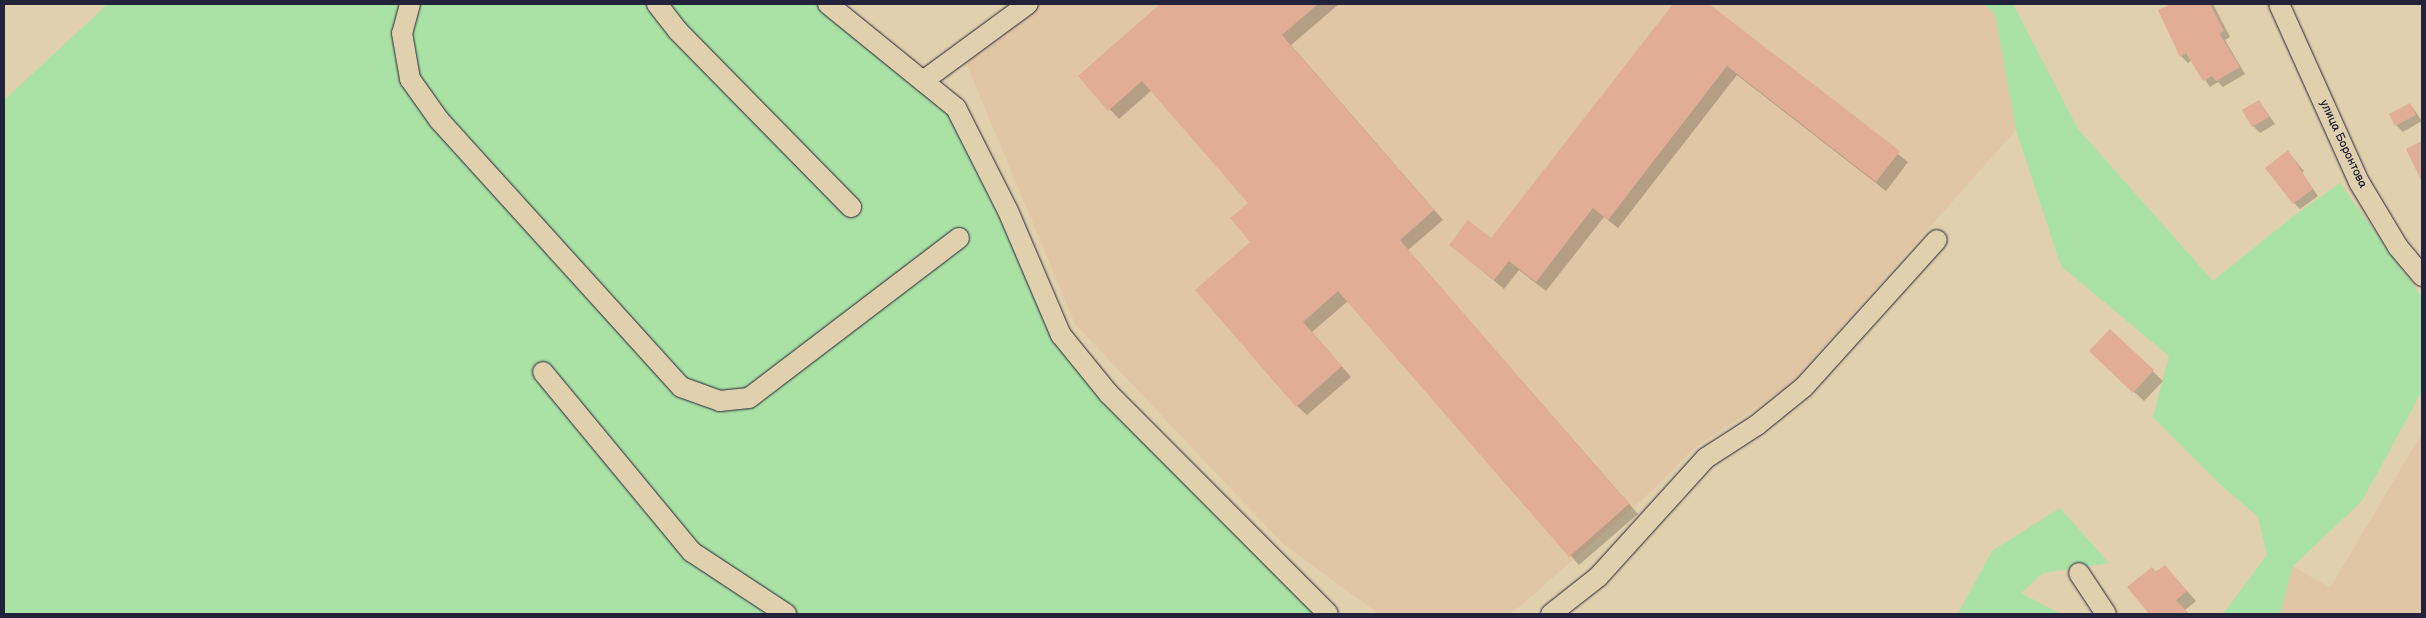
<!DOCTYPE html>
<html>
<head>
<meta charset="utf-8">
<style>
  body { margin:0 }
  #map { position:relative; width:2426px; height:618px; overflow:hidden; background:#e1d0ad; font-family:"Balsamiq Sans",sans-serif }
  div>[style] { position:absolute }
  .built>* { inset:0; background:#e1c6a6 }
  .green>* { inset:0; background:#aae1a4 }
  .shadow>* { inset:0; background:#0003 }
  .building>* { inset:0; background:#e1ad94 }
  .roads { filter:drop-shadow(0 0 1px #22223b) drop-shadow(0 0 1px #22223b) }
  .minor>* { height:20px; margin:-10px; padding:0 10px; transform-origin:10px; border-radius:10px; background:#e1d0ad }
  span { translate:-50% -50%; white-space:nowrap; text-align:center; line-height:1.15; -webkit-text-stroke:4px #e1d0ad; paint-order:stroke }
  .street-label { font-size:12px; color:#22223b }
  .frame { position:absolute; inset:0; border:5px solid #22223b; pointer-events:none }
</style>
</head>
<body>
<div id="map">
  <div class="built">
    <i style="clip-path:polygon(1034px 4px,1984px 4px,1995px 13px,2016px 130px,1788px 387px,1694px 448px,1653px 490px,1519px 607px,1509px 614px,1379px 614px,1283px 544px,1075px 324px,959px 46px)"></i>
    <i style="clip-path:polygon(2422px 433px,2422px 614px,2280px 614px,2293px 566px,2330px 588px)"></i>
  </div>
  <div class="green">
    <i style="clip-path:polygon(108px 4px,828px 4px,956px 108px,1061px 335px,1328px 614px,4px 614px,4px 100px)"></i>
    <i style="clip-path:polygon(1984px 4px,2013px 4px,2078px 129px,2213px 281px,2291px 218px,2340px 183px,2422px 297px,2422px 391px,2362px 501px,2293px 566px,2280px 614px,2223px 614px,2267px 555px,2258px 517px,2222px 486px,2153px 417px,2169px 356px,2061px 266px,2016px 130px,1995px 14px)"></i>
    <i style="clip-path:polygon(2060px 508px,2109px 563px,2043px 573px,2021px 593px,2061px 614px,1958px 614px,1992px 551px)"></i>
  </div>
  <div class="shadow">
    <i style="clip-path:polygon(1162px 4px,1339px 4px,1291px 45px,1443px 220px,1408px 250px,1638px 514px,1579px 565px,1348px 301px,1312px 332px,1351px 377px,1307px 415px,1297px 406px,1252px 242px,1250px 203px,1152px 90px,1119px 119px,1079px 76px)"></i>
    <i style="clip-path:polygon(1675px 4px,1707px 4px,1908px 162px,1886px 191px,1737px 75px,1618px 228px,1604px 217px,1546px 291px,1519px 270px,1504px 289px,1451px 245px,1491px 240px)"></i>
    <i style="clip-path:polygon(2174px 4px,2213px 4px,2230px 37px,2225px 40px,2245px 74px,2223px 87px,2218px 82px,2210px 87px,2192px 60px,2188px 63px,2181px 56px,2160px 10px)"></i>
    <i style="clip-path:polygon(2259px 101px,2275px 124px,2260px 133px,2253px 126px)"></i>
    <i style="clip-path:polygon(2410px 104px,2422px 121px,2403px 132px,2396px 125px)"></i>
    <i style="clip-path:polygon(2288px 152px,2304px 171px,2302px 173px,2318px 196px,2300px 209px,2294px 203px)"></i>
    <i style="clip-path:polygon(2110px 331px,2163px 381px,2144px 401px,2101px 361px)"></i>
    <i style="clip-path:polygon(2165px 566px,2196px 601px,2185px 610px,2189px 614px,2151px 614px,2129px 588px)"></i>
  </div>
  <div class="building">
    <i style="clip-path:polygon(1160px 4px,1318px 4px,1282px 35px,1434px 210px,1400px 240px,1629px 504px,1569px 557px,1338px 291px,1303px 322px,1342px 366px,1296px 407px,1195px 290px,1250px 242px,1230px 218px,1248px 203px,1142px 81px,1108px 111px,1078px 76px)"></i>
    <i style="clip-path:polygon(1673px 4px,1709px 4px,1900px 151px,1876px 182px,1727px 66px,1608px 220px,1593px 208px,1536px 282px,1509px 261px,1494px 280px,1449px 245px,1468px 220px,1491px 238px)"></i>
    <i style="clip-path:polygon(2171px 4px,2210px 4px,2224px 31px,2219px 33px,2240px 67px,2216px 81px,2212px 76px,2203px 81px,2186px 53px,2180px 57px,2158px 10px)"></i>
    <i style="clip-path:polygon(2259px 100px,2269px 117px,2252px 127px,2242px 110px)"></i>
    <i style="clip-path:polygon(2410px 103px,2416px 115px,2395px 126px,2389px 114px)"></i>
    <i style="clip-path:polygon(2422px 141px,2422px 182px,2406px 149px)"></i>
    <i style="clip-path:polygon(2288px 150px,2313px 189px,2293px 204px,2265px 168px)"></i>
    <i style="clip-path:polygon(2110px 329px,2154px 370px,2133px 393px,2089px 351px)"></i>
    <i style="clip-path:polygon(2165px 565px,2187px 591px,2176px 600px,2189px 614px,2149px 614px,2127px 587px,2152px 567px,2156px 572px)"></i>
  </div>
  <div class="roads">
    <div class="minor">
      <i style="left:410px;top:4px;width:30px;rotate:105deg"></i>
      <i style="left:402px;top:33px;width:47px;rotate:80.1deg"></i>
      <i style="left:410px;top:79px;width:50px;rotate:54.7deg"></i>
      <i style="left:439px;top:120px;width:360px;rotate:47.8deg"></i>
      <i style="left:681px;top:387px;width:41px;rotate:19.7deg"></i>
      <i style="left:720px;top:401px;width:29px;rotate:-6deg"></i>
      <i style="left:749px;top:398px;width:264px;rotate:-37.3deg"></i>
      <i style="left:657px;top:4px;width:34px;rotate:52deg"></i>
      <i style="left:678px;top:31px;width:247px;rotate:45.5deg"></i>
      <i style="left:828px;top:4px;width:165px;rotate:39.1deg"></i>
      <i style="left:956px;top:108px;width:115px;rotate:63.2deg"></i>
      <i style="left:1008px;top:211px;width:135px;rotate:66.9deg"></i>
      <i style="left:1061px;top:335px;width:76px;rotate:50.9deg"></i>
      <i style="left:1109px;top:394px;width:310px;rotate:45.1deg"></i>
      <i style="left:2279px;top:4px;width:195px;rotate:65.8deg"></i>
      <i style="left:2359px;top:182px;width:76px;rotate:59deg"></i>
      <i style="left:2398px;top:247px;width:38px;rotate:50deg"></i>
      <i style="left:923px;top:81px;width:130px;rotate:-36.3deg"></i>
      <i style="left:543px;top:372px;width:234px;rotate:50.4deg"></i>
      <i style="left:692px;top:552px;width:113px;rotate:33.4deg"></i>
      <i style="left:2079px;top:573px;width:49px;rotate:56.6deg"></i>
      <i style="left:1551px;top:614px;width:60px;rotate:-38.2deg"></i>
      <i style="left:1598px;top:577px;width:161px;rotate:-47.8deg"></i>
      <i style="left:1706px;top:458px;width:61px;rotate:-32.9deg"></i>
      <i style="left:1757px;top:425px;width:60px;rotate:-39deg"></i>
      <i style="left:1804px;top:387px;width:198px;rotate:-47.9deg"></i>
    </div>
  </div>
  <div class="street-label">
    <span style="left:2343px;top:144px;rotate:65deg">улица Боронтова</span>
  </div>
  <div class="frame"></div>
</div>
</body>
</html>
